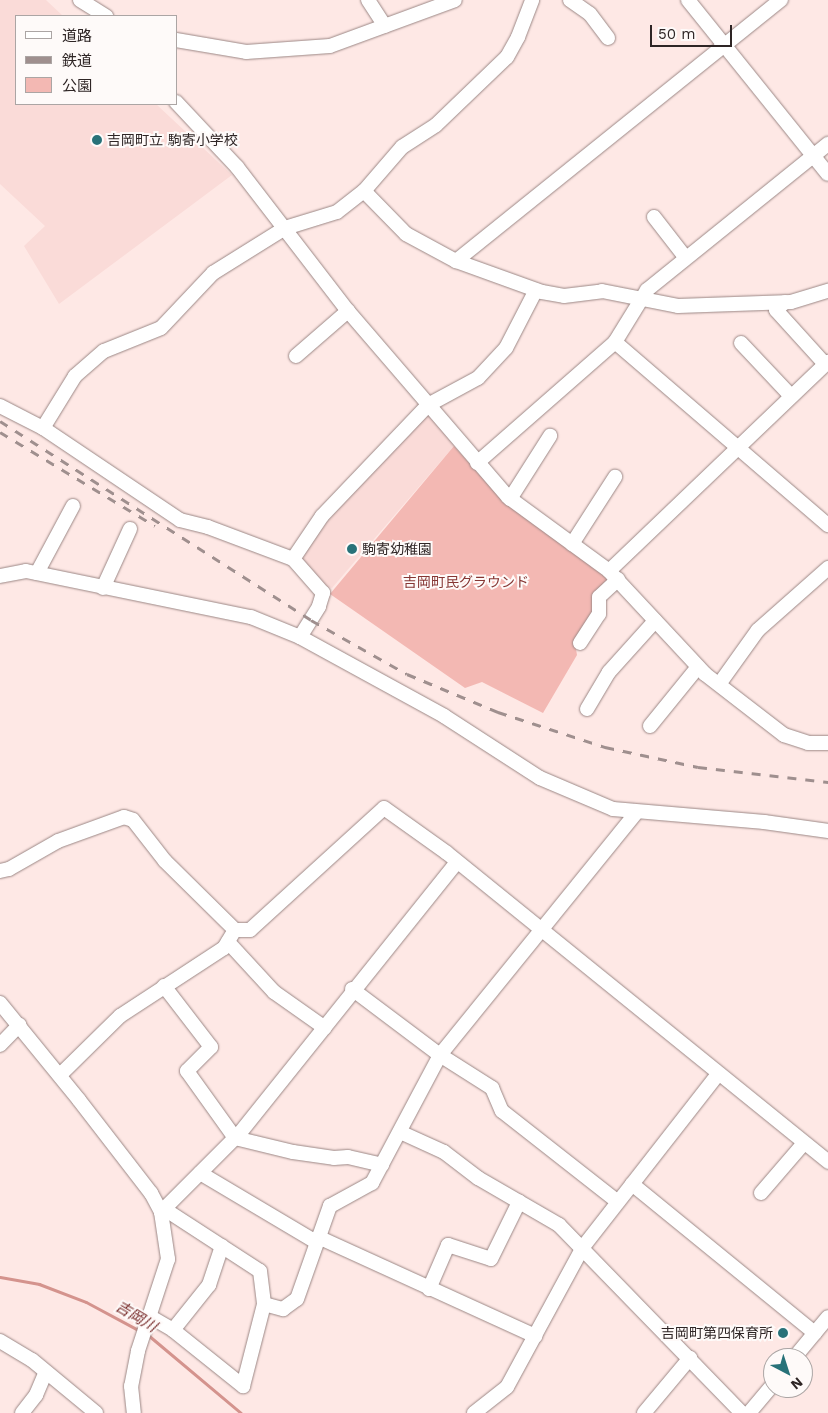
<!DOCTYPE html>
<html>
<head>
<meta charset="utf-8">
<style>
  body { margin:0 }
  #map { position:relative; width:828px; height:1413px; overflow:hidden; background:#fee8e5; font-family:"Work Sans","Noto Sans JP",sans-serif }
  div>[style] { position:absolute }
  .built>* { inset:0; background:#fadbd8 }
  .green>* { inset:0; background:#f3b8b3 }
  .stream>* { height:3px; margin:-1.5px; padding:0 1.5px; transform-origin:1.5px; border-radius:1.5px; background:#d4938d }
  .roads { filter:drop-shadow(0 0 1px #9b8785) drop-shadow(0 0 1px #9b8785) }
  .minor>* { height:14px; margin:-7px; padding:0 7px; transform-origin:7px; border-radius:7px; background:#fff }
  .rail>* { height:3px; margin-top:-1.5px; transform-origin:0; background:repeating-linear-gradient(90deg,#9f8f8e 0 9px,transparent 0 18px) }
  .dots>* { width:14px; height:14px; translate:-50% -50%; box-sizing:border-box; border:2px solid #fefaf9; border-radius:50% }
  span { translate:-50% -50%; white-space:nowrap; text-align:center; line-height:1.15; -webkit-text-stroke:4px #fefaf9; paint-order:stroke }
  .poi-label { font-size:14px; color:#2e2525 }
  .left { translate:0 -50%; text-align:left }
  .right { translate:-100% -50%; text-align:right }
  .park-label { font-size:14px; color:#863734 }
  .water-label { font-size:15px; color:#742625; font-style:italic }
  .legend { position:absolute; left:15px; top:15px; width:162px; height:90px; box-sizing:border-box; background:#fefaf9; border:1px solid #aba5a4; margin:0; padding:6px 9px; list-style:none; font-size:15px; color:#2e2525 }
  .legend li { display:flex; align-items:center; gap:10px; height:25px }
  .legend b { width:25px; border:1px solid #aba5a4 }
  .north { position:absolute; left:763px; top:1348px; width:50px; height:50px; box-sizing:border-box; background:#fefaf9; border:1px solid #aba5a4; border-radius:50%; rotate:140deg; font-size:14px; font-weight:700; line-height:20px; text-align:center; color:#2e2525 }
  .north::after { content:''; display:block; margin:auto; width:18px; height:22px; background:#287279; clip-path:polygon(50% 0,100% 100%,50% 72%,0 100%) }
  .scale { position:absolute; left:650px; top:25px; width:82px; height:22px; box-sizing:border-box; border:2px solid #2e2525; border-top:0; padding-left:6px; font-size:15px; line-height:18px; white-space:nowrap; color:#2e2525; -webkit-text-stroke:4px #fefaf9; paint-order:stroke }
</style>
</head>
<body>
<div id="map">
  <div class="built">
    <i style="clip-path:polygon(0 0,46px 0,63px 16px,16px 16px,16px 104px,156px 104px,232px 175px,59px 304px,24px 246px,45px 226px,0 184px)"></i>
    <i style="clip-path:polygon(426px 416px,433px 417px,454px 446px,332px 588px,324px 585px,302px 566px,301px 556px,341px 504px)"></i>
  </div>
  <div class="green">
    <i style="clip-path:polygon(454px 446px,501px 499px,609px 578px,595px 614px,575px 643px,577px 655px,543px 713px,482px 682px,465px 688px,330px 594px)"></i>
  </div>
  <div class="stream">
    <i style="left:0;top:1277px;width:40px;rotate:10deg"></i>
    <i style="left:39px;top:1284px;width:50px;rotate:21deg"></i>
    <i style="left:86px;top:1302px;width:61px;rotate:28.2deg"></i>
    <i style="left:148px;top:1335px;width:121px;rotate:40deg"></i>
  </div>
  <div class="roads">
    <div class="minor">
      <i style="left:80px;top:0;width:31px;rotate:32deg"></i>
      <i style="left:368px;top:0;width:31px;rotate:57deg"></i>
      <i style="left:570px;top:0;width:24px;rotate:35deg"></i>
      <i style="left:590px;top:14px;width:30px;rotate:53deg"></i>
      <i style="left:688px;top:0;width:223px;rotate:51.2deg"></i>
      <i style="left:176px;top:40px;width:71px;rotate:9.7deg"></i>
      <i style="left:246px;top:52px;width:84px;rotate:-4.1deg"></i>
      <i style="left:330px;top:46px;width:133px;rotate:-20.2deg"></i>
      <i style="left:176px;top:102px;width:89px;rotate:46.8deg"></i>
      <i style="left:237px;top:167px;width:182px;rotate:52.4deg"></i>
      <i style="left:348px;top:311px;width:245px;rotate:49.3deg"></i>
      <i style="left:508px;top:497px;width:125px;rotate:36.2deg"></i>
      <i style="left:609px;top:571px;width:141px;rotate:47deg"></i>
      <i style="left:705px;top:674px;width:100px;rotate:37.7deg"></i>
      <i style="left:784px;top:735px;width:25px;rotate:18deg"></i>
      <i style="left:808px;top:743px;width:20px"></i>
      <i style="left:364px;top:191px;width:60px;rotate:45.7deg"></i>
      <i style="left:406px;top:234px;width:57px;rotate:28.4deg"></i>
      <i style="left:456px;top:261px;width:91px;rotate:19.8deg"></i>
      <i style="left:542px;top:292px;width:22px;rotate:10deg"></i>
      <i style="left:564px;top:296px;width:38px;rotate:-7deg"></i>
      <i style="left:602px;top:291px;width:77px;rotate:11.2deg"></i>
      <i style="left:678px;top:306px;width:113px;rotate:-2deg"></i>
      <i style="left:791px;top:302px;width:39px;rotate:-17deg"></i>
      <i style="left:654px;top:217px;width:51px;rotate:52.2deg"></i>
      <i style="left:456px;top:261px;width:417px;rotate:-38.8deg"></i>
      <i style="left:785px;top:302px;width:12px;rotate:138deg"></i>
      <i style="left:776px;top:310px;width:73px;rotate:47.8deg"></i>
      <i style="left:615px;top:342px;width:281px;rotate:40.7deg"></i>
      <i style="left:741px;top:343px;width:73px;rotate:46.7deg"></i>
      <i style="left:296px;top:356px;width:69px;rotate:-40.9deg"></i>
      <i style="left:0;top:406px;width:48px;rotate:27.1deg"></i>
      <i style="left:477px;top:463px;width:184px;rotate:-41.2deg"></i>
      <i style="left:615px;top:342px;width:61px;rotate:-58.4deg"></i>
      <i style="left:647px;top:290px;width:233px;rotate:-38.9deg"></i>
      <i style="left:510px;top:499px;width:75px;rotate:-57.6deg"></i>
      <i style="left:572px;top:544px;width:80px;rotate:-57.3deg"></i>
      <i style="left:293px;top:559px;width:52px;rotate:-56deg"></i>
      <i style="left:322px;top:516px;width:153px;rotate:-46.3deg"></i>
      <i style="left:428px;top:405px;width:57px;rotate:-28.4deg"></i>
      <i style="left:478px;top:378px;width:41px;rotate:-47deg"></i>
      <i style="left:506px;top:348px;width:65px;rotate:-62.7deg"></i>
      <i style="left:609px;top:571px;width:303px;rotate:-43.7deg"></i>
      <i style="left:37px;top:573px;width:76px;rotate:-61.8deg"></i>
      <i style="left:0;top:576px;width:26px;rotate:-11deg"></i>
      <i style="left:26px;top:571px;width:230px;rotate:11.6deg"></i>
      <i style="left:251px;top:617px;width:53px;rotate:22.2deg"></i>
      <i style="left:300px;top:637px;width:164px;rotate:28.7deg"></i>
      <i style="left:444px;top:716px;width:114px;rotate:32.9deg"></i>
      <i style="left:540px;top:778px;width:79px;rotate:23deg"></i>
      <i style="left:613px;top:809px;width:152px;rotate:4.9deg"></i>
      <i style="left:764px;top:822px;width:65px;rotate:8deg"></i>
      <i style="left:103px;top:588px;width:65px;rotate:-65.4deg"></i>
      <i style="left:300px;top:637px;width:36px;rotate:-58deg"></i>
      <i style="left:319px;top:606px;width:14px;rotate:-73deg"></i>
      <i style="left:323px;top:593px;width:45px;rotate:-131.4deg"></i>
      <i style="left:293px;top:559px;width:91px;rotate:-159.4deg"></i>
      <i style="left:208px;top:527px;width:29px;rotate:-166deg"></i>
      <i style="left:180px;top:520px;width:165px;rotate:-146.1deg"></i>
      <i style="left:43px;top:428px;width:61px;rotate:-58.4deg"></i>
      <i style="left:75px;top:376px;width:38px;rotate:-41deg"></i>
      <i style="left:104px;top:351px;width:61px;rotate:-22deg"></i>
      <i style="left:161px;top:328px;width:76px;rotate:-46.6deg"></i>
      <i style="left:213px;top:273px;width:85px;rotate:-32deg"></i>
      <i style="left:285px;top:228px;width:54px;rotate:-17.1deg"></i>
      <i style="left:337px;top:212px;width:34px;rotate:-38deg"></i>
      <i style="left:364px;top:191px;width:58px;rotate:-49.2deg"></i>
      <i style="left:402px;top:147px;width:40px;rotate:-32.9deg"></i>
      <i style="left:436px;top:125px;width:98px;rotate:-43.8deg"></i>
      <i style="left:507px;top:57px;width:23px;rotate:-61deg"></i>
      <i style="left:518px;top:37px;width:40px;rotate:-69deg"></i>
      <i style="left:580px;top:643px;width:35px;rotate:-57deg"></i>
      <i style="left:599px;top:614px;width:17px;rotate:-90deg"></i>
      <i style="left:599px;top:597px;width:26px;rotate:-43deg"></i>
      <i style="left:720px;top:683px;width:65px;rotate:-54.4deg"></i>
      <i style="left:758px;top:630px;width:94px;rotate:-41.5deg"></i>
      <i style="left:587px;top:709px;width:43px;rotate:-59.3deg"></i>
      <i style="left:609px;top:672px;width:69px;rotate:-48deg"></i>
      <i style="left:650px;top:726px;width:76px;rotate:-50.9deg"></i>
      <i style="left:0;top:871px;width:9px;rotate:-13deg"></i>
      <i style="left:9px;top:869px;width:56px;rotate:-29.7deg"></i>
      <i style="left:58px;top:841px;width:70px;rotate:-20deg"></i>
      <i style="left:124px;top:817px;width:9px;rotate:18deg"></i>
      <i style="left:133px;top:820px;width:52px;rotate:52deg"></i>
      <i style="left:165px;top:861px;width:98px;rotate:44.6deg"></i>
      <i style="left:235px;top:930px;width:15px"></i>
      <i style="left:250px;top:930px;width:181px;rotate:-42.3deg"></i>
      <i style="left:384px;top:808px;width:77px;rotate:35.5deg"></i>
      <i style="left:447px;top:853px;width:491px;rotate:39deg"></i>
      <i style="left:228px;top:942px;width:68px;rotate:47.4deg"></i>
      <i style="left:274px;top:992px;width:62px;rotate:35.2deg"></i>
      <i style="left:164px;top:986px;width:77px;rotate:52.4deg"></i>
      <i style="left:211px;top:1047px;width:34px;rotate:135deg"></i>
      <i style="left:187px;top:1071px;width:82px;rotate:54.4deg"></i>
      <i style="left:235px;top:1138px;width:60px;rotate:13.6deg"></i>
      <i style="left:293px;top:1152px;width:41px;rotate:8.3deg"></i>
      <i style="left:334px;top:1158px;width:14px;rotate:-4deg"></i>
      <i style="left:348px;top:1157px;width:35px;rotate:13deg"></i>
      <i style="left:352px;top:989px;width:110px;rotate:36.9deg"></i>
      <i style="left:440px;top:1055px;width:62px;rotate:32.4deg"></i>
      <i style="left:492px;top:1088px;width:25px;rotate:67deg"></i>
      <i style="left:502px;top:1111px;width:147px;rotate:38.1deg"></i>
      <i style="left:0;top:1003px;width:125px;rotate:50.8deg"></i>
      <i style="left:79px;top:1100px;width:118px;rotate:52.3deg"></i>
      <i style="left:151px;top:1193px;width:21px;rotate:62deg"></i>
      <i style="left:161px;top:1212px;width:48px;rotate:81.5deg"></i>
      <i style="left:168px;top:1259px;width:97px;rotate:108.1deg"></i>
      <i style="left:138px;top:1351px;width:36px;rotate:101deg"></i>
      <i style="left:131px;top:1386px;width:27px;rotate:84deg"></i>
      <i style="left:0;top:1045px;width:28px;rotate:-46deg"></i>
      <i style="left:60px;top:1075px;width:84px;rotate:-44.5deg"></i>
      <i style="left:120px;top:1016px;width:124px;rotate:-33.2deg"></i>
      <i style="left:224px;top:948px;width:21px;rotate:-59deg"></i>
      <i style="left:400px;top:1132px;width:48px;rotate:24.4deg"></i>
      <i style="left:444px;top:1152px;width:43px;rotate:37.4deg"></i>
      <i style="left:478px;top:1178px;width:94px;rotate:30.1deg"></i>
      <i style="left:559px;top:1225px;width:262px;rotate:45.8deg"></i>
      <i style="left:200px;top:1173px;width:135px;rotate:30.7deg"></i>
      <i style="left:632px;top:1184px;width:236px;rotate:39.2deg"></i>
      <i style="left:761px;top:1193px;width:66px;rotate:-49.3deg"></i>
      <i style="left:161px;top:1212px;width:8px"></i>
      <i style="left:169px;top:1212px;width:108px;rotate:33deg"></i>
      <i style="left:260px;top:1271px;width:33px;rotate:83deg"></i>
      <i style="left:264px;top:1304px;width:20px;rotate:15deg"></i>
      <i style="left:283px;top:1309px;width:17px;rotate:-36deg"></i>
      <i style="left:297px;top:1299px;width:99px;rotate:-70.5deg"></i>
      <i style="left:330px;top:1206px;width:48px;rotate:-28.7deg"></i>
      <i style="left:372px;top:1183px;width:145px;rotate:-62deg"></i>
      <i style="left:440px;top:1055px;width:311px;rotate:-51deg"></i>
      <i style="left:161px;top:1212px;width:112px;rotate:-45deg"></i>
      <i style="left:240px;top:1133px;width:347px;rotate:-51.3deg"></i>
      <i style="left:318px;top:1237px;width:239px;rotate:24.5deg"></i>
      <i style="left:429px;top:1289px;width:48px;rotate:-66.6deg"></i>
      <i style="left:448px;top:1245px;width:45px;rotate:18deg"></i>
      <i style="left:491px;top:1259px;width:64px;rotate:-63.8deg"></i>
      <i style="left:149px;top:1316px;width:28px;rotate:30deg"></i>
      <i style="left:173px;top:1330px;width:90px;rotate:38.7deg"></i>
      <i style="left:243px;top:1386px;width:85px;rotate:-75.6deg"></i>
      <i style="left:173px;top:1330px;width:58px;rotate:-51.3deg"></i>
      <i style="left:209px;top:1285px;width:41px;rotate:-71.6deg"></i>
      <i style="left:0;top:1341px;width:37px;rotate:31deg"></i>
      <i style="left:32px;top:1360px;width:83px;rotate:39.6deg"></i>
      <i style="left:794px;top:1358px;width:53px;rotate:-50.3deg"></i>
      <i style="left:22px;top:1413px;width:23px;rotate:-52deg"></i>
      <i style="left:36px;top:1395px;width:25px;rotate:-67deg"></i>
      <i style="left:474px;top:1413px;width:42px;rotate:-38.2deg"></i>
      <i style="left:507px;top:1387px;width:159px;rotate:-61.5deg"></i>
      <i style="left:583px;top:1247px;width:219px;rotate:-52deg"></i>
      <i style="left:644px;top:1413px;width:72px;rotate:-50.1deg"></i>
      <i style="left:749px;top:1413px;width:38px;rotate:-50deg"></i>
    </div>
  </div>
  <div class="rail">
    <i style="left:0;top:421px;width:369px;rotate:32.6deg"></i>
    <i style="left:311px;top:620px;width:110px;rotate:29.4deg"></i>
    <i style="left:407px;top:674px;width:99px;rotate:22.7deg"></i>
    <i style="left:498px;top:712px;width:113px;rotate:18.1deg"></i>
    <i style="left:605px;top:747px;width:95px;rotate:12.1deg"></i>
    <i style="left:698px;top:767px;width:131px;rotate:6.6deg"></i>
    <i style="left:0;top:432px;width:181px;rotate:31.2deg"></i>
  </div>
  <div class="dots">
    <i style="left:97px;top:140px;background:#287279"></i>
    <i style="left:352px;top:549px;background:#287279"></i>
    <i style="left:783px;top:1333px;background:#287279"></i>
  </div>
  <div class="poi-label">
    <span class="left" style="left:107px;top:140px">吉岡町立 駒寄小学校</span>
    <span class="left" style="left:362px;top:549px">駒寄幼稚園</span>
    <span class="right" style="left:773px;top:1333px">吉岡町第四保育所</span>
  </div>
  <div class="park-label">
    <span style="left:466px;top:582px">吉岡町民グラウンド</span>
  </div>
  <div class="water-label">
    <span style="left:136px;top:1317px;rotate:31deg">吉岡川</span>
  </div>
  <ul class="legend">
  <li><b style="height:6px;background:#fff"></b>道路</li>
  <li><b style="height:6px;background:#9f8f8e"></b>鉄道</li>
  <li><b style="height:14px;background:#f3b8b3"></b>公園</li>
  </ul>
  <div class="north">N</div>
  <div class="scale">50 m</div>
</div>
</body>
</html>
